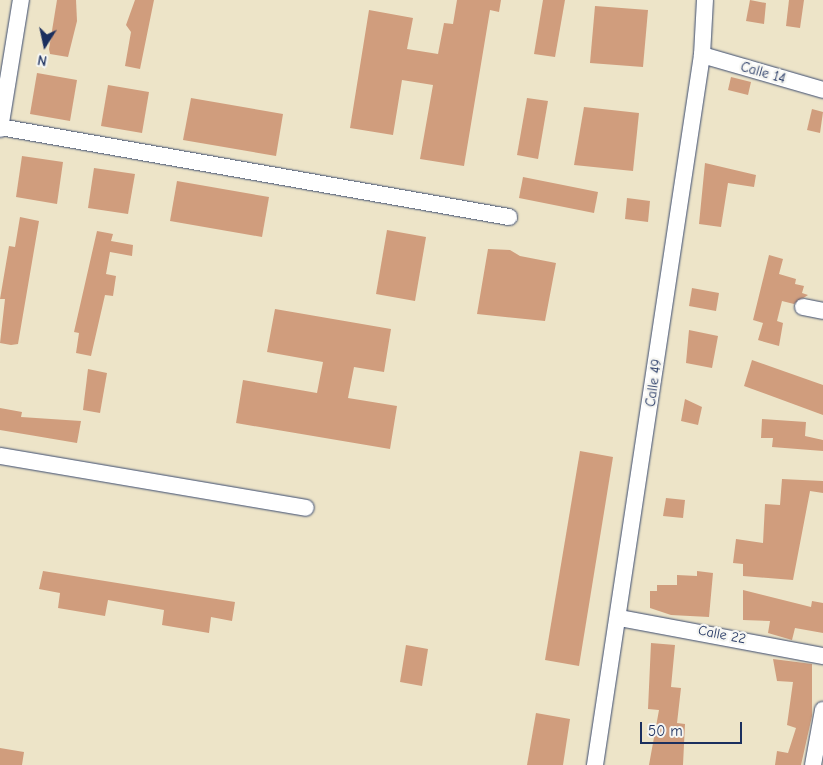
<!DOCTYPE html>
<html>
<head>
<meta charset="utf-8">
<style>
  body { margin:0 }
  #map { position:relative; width:823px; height:765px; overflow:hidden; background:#ede4c8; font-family:"Comic Neue",sans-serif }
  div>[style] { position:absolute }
  .building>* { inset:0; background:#d09d7d }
  .roads { filter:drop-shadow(0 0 1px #3a4a6e) drop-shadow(0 0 1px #3a4a6e) }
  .street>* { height:16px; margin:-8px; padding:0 8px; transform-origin:8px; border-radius:8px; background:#fff }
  span { translate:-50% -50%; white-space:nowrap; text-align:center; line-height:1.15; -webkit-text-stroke:4.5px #f6f6f2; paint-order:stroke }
  .street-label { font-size:14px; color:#1b2f5e }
  .north { position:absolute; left:20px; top:20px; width:50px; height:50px; -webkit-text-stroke:4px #f6f6f2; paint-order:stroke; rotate:190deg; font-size:14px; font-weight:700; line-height:20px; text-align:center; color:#1b2f5e }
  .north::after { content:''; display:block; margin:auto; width:18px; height:22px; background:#1b2f5e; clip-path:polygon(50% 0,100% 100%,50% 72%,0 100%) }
  .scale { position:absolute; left:640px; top:722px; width:102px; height:22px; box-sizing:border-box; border:2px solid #1b2f5e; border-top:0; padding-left:6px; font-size:15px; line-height:18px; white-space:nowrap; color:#1b2f5e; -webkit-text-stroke:4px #f6f6f2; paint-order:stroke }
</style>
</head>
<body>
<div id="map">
  <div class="building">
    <i style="clip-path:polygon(57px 0,76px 0,77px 21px,68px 57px,50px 54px,49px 49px)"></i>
    <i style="clip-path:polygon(135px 0,154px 0,140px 69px,125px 66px,131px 32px,126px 25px)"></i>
    <i style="clip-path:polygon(457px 0,501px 0,499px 12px,490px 10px,464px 166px,420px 159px,433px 85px,402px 80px,393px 135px,350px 128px,369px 10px,413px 18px,407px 49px,438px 54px,444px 23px,453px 24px)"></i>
    <i style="clip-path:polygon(543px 0,565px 0,555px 57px,534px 54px)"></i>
    <i style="clip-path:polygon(750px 0,766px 3px,764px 24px,746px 21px)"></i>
    <i style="clip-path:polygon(789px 0,804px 0,800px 28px,786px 26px)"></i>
    <i style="clip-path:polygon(595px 6px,648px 10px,643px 67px,590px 63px)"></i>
    <i style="clip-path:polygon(37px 73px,77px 80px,70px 121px,30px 114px)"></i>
    <i style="clip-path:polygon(731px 77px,751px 82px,748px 95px,728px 90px)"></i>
    <i style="clip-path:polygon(108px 85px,149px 92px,142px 133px,101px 126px)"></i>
    <i style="clip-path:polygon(191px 98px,283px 114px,276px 156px,183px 140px)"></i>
    <i style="clip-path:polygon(527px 98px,548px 101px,538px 159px,517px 155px)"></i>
    <i style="clip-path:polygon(584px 107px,639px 113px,633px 171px,574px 165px)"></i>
    <i style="clip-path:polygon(812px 109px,823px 112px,820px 133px,807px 130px)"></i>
    <i style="clip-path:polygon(22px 156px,63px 162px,57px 204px,16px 197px)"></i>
    <i style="clip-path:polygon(705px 163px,756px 175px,754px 187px,728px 183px,721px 227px,699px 224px)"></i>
    <i style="clip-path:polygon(94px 168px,135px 174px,128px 214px,88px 208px)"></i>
    <i style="clip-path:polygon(523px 177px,598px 192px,594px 213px,519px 198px)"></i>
    <i style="clip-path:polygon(177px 181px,269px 197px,262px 237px,170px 221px)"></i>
    <i style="clip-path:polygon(627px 198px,650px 201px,648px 222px,625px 219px)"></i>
    <i style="clip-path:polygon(20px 217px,39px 221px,18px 344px,11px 345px,0 343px,5px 299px,0 299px,9px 246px,15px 247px)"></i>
    <i style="clip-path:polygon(387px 230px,426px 237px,415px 301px,376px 294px)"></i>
    <i style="clip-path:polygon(97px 231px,113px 234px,111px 241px,133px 245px,132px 256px,110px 252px,106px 274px,116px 276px,113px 296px,105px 295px,91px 356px,76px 353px,79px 333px,74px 332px)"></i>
    <i style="clip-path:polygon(488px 249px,510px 250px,520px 256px,556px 263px,545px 321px,477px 314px)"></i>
    <i style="clip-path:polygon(769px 255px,783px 259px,779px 274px,796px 279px,795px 284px,804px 286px,802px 293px,808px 295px,794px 304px,782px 301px,777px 321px,783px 323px,779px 346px,758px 340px,763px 323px,753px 320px)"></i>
    <i style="clip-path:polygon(692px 288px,719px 293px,716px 311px,689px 306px)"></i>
    <i style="clip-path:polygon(275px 309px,391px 329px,384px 372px,354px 367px,348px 398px,397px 406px,390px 449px,236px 423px,243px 380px,317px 393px,323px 362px,267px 352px)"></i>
    <i style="clip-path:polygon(689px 330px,718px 336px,712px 368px,686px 363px)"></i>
    <i style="clip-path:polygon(752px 360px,823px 385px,823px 415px,744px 386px)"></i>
    <i style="clip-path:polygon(88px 369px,107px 373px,100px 413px,83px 410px)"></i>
    <i style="clip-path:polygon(685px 399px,702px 407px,698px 425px,681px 421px)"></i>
    <i style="clip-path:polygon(0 408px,22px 412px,21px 417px,81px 421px,77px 443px,0 430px)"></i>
    <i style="clip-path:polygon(762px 419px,806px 422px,805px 436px,823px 440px,823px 451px,772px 447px,773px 438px,761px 438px)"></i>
    <i style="clip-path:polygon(580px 451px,613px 457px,579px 666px,545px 660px)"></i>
    <i style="clip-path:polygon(782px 479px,823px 481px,823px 493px,810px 491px,793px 580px,743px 576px,743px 564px,733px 563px,736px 539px,763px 543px,765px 504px,780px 505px)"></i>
    <i style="clip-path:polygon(666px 498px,685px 500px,683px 518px,663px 516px)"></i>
    <i style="clip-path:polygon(43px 571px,235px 602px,232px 621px,211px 617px,209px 633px,162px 625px,164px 610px,108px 600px,105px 616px,58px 608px,60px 593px,39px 589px)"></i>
    <i style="clip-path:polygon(697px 571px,713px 573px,709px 617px,671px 615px,650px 608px,650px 591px,657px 591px,657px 585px,677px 585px,677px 575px,697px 576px)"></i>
    <i style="clip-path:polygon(743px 590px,811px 607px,812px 601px,823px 603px,823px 633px,795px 628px,792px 640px,768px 633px,770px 621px,743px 620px)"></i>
    <i style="clip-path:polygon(651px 643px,675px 645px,671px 687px,681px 688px,677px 723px,685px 724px,683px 765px,649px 765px,659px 710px,648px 709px)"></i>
    <i style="clip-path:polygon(406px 645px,428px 649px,422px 686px,400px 682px)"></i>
    <i style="clip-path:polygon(773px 659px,812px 664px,812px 716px,801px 765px,775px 765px,777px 751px,788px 753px,796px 728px,787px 725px,793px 682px,777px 681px)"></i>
    <i style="clip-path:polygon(536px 713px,570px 719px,563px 765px,527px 765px)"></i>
    <i style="clip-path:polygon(0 748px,24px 752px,22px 765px,0 765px)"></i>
  </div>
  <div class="roads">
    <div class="street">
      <i style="left:702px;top:55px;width:126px;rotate:16.1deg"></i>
      <i style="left:0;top:127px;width:517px;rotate:10.03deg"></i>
      <i style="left:0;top:129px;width:131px;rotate:-80.8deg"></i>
      <i style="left:803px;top:307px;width:20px;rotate:11deg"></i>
      <i style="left:0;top:456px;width:310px;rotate:9.6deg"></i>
      <i style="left:620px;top:618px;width:207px;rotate:10.6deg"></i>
      <i style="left:595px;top:765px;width:718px;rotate:-81.43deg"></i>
      <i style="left:702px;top:55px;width:55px;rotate:-86.9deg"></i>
      <i style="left:813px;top:765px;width:56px;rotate:-79.7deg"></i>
    </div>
  </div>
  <div class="street-label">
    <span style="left:763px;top:73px;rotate:16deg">Calle 14</span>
    <span style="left:654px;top:383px;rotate:-82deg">Calle 49</span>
    <span style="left:722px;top:635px;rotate:11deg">Calle 22</span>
  </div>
  <div class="north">N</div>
  <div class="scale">50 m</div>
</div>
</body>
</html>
